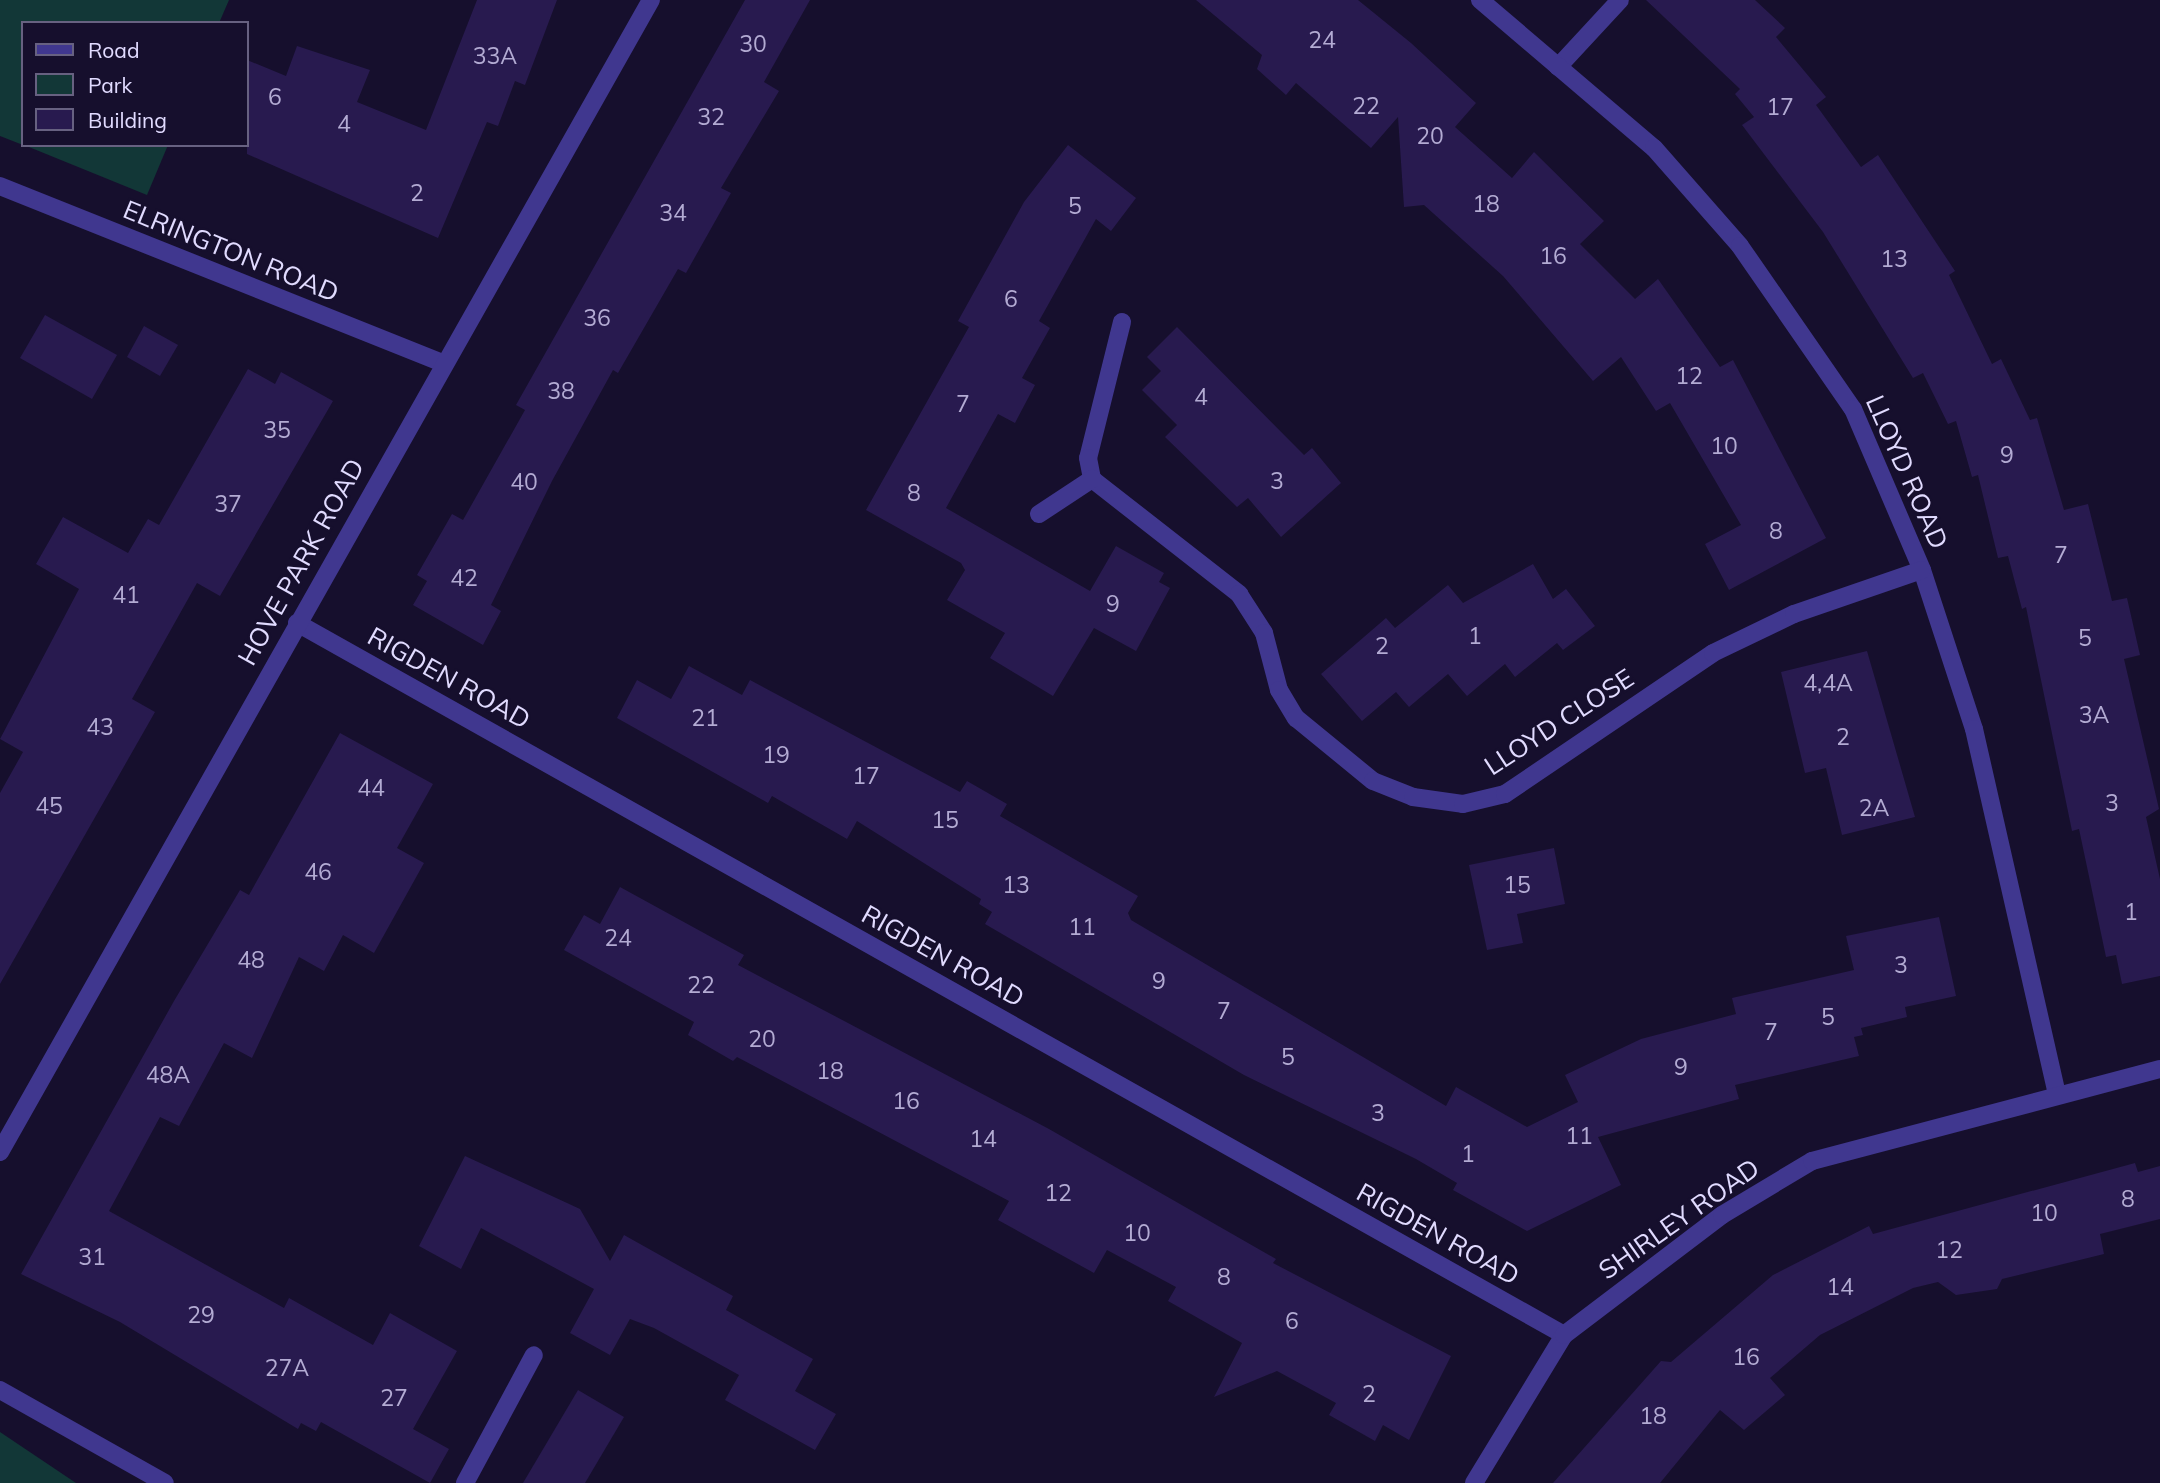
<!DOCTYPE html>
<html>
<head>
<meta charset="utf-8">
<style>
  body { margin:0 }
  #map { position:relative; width:2160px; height:1483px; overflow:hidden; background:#160f2d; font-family:Mulish,sans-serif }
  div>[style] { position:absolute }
  .green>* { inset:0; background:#123737 }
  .building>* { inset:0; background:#281a4f }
  .lane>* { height:18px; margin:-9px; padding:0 9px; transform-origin:9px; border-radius:9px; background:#40378f }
  .street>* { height:18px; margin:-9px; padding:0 9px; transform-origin:9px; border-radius:9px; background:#40378f }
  span { translate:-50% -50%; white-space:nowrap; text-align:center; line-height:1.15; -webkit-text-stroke:5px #160f2d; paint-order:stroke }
  .number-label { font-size:23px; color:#b3abd3 }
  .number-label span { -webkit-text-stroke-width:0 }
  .street-label { font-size:26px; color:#e1dbff }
  .legend { position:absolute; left:21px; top:21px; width:228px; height:126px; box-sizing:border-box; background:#160f2d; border:2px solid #676181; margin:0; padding:9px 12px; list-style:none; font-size:21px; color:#e1dbff }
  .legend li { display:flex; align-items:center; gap:14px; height:35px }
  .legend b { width:35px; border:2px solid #676181 }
</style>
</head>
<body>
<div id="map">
  <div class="green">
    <i style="clip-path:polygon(0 0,229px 0,219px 23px,23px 23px,23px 145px,0 136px)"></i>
    <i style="clip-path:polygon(24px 145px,168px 145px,147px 195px)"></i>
    <i style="clip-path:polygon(0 1432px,76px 1483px,0 1483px)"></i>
  </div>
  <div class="building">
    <i style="clip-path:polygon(477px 0,557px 0,525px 85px,515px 81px,498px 126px,487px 122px,438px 238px,247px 154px,247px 60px,286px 76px,297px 46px,370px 70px,357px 102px,426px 130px)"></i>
    <i style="clip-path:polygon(745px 0,810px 0,764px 82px,779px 91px,721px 188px,731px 193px,686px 273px,678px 269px,618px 373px,613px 370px,552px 481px,491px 605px,501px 611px,483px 645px,413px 605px,427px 581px,417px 575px,452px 514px,463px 520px,525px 410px,516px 405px)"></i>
    <i style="clip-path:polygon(1196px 0,1358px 0,1411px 43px,1476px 103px,1455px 127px,1512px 178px,1534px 152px,1604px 221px,1580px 244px,1635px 299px,1658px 279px,1720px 367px,1733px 360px,1826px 538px,1729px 590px,1705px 544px,1741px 525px,1670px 403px,1656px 411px,1621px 357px,1593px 381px,1503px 276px,1424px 205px,1404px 207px,1398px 117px,1371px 148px,1296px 83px,1286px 95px,1257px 69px,1262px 55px)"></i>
    <i style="clip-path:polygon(1646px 0,1755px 0,1785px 28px,1776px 37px,1826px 97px,1816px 105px,1861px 167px,1878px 155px,1955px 271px,1949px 275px,1992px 364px,2001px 359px,2030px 420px,2037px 418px,2064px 510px,2088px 504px,2112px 601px,2127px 598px,2140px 655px,2124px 659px,2159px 809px,2146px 817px,2160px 879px,2160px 976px,2122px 984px,2116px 955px,2106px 957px,2079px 829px,2072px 831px,2026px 607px,2022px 609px,2008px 556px,1998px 558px,1978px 475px,1972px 477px,1956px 421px,1948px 424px,1923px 373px,1913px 378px,1823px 232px,1742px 125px,1754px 117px,1735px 94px,1740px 89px)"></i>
    <i style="clip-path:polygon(1068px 145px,1136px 198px,1111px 231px,1096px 219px,1039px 321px,1050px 328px,1022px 378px,1035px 385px,1015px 423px,998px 414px,946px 508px,1090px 591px,1116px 546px,1164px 573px,1159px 582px,1170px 588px,1136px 651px,1094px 628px,1053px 696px,990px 658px,1005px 633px,947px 600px,965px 570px,961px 563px,866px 510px,969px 327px,958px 321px,1024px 202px)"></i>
    <i style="clip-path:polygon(45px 315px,117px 355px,92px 399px,20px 358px)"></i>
    <i style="clip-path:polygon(144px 326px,178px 345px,160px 376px,127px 357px)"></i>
    <i style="clip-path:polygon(1177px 327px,1304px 455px,1312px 448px,1341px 483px,1281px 537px,1248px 498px,1237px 507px,1165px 437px,1177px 425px,1142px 390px,1161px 371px,1147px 357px)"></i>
    <i style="clip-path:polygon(248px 369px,275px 384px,281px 372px,333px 401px,220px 596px,197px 583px,132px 699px,155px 712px,0 984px,0 793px,23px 752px,0 739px,79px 589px,36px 564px,63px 517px,128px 553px,148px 519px,159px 525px)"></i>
    <i style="clip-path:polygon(1533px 564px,1553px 599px,1566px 589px,1595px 626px,1563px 650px,1557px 643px,1515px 677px,1505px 664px,1467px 696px,1448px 674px,1409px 707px,1396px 692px,1362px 721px,1321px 674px,1386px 618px,1395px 628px,1448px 585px,1463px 603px)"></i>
    <i style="clip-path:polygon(1867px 651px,1915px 817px,1842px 835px,1826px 768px,1805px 773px,1781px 672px)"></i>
    <i style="clip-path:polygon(689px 666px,742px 695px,750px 680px,960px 792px,967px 781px,1007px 804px,1000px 816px,1138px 896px,1128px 913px,1131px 920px,1446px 1106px,1456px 1087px,1527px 1127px,1578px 1102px,1565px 1075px,1641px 1039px,1736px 1014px,1732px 998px,1854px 970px,1846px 936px,1939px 917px,1956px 996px,1905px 1007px,1907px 1017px,1861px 1028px,1863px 1035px,1854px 1037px,1859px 1056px,1735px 1085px,1739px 1099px,1598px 1137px,1621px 1185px,1527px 1231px,1453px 1190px,1457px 1183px,1416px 1159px,1244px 1075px,985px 924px,992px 912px,979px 904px,981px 899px,857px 821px,847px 839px,772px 796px,768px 803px,617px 718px,637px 680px,671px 699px)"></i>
    <i style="clip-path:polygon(340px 733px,433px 784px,397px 848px,424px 863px,374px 953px,343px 935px,324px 971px,299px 957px,252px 1058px,224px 1043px,179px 1126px,160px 1117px,109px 1211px,284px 1308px,289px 1298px,373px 1345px,390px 1313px,457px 1351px,413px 1429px,449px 1449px,430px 1483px,321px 1422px,316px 1431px,301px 1423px,298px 1429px,120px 1322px,21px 1274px,174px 1001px,240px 890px,249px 895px)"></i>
    <i style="clip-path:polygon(1554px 848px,1565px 904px,1517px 914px,1523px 943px,1487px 950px,1469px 865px)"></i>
    <i style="clip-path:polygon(620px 887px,744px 955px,738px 965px,1049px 1129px,1276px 1259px,1273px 1263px,1451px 1356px,1409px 1440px,1383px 1425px,1375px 1441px,1329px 1415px,1336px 1403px,1277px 1371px,1214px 1397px,1242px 1343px,1168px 1301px,1176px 1287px,1107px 1250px,1094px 1273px,998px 1220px,1009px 1201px,737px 1057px,733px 1061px,688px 1035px,694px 1022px,564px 950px,584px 915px,600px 924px)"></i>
    <i style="clip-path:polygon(465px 1156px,580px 1209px,610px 1261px,624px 1235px,733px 1296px,726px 1310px,813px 1359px,795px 1391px,836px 1414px,815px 1450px,725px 1400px,739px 1375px,654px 1328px,630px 1319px,610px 1355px,570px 1333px,594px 1289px,481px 1228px,461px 1269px,419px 1246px)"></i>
    <i style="clip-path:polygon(2135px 1163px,2138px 1172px,2160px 1166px,2160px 1219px,2100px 1234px,2104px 1254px,2002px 1279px,1997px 1289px,1956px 1295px,1938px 1282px,1913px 1288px,1820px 1335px,1770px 1378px,1785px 1395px,1744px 1430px,1720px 1410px,1660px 1483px,1553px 1483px,1661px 1361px,1671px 1362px,1773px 1275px,1869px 1226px,1873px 1234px)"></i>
    <i style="clip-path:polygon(578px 1390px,624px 1417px,585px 1483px,523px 1483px)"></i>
  </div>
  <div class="lane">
    <i style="left:1558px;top:67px;width:91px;rotate:-47.2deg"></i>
    <i style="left:465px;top:1483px;width:145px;rotate:-61.7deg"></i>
  </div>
  <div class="street">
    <i style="left:1480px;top:0;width:228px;rotate:40.4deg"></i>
    <i style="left:1654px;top:148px;width:130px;rotate:48.7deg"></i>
    <i style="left:1740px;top:246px;width:198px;rotate:55.3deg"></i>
    <i style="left:1853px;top:409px;width:175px;rotate:66.8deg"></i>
    <i style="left:1922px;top:570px;width:167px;rotate:71.9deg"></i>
    <i style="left:1974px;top:729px;width:373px;rotate:77.2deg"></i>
    <i style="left:0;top:186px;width:478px;rotate:21.8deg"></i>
    <i style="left:1122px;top:322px;width:140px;rotate:104deg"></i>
    <i style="left:1088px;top:458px;width:21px;rotate:79deg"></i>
    <i style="left:1092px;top:479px;width:187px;rotate:38deg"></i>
    <i style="left:1239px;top:594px;width:46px;rotate:57.3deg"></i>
    <i style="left:1264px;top:633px;width:59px;rotate:75.3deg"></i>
    <i style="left:1279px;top:690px;width:33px;rotate:59deg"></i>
    <i style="left:1296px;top:718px;width:99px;rotate:39.3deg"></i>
    <i style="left:1373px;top:781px;width:43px;rotate:21.8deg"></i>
    <i style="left:1413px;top:797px;width:50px;rotate:8deg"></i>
    <i style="left:1463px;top:804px;width:43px;rotate:-13.4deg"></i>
    <i style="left:1505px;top:794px;width:251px;rotate:-34.1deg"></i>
    <i style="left:1713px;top:653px;width:90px;rotate:-25.7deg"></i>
    <i style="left:1794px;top:614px;width:135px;rotate:-19deg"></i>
    <i style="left:1039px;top:514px;width:64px;rotate:-33.4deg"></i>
    <i style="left:297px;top:623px;width:1453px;rotate:29.33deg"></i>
    <i style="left:0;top:1152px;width:1323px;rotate:-60.53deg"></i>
    <i style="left:0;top:1390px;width:189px;rotate:29.4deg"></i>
    <i style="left:1474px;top:1483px;width:173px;rotate:-58.7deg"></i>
    <i style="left:1564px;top:1335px;width:198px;rotate:-37.2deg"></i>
    <i style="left:1722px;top:1215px;width:105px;rotate:-31deg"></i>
    <i style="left:1812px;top:1161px;width:360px;rotate:-14.8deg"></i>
  </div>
  <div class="number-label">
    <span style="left:1322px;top:40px">24</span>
    <span style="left:753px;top:44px">30</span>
    <span style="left:495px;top:56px">33A</span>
    <span style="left:275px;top:97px">6</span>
    <span style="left:1366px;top:106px">22</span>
    <span style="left:1780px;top:107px">17</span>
    <span style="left:711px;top:117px">32</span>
    <span style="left:344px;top:124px">4</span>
    <span style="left:1430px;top:136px">20</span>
    <span style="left:417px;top:193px">2</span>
    <span style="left:1486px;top:204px">18</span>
    <span style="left:1075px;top:206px">5</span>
    <span style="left:673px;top:213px">34</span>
    <span style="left:1553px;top:256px">16</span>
    <span style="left:1894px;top:259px">13</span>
    <span style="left:1011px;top:299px">6</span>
    <span style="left:597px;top:318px">36</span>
    <span style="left:1689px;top:376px">12</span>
    <span style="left:561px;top:391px">38</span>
    <span style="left:1201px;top:397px">4</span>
    <span style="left:963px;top:404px">7</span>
    <span style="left:277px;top:430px">35</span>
    <span style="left:1724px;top:446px">10</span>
    <span style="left:2007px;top:455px">9</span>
    <span style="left:1277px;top:481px">3</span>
    <span style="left:524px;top:482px">40</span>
    <span style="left:914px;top:493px">8</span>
    <span style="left:228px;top:504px">37</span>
    <span style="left:1776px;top:531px">8</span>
    <span style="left:2061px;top:555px">7</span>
    <span style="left:464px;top:578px">42</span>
    <span style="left:126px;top:595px">41</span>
    <span style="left:1113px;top:604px">9</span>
    <span style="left:1475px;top:636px">1</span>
    <span style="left:2085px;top:638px">5</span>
    <span style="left:1382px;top:646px">2</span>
    <span style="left:1828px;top:683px">4,4A</span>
    <span style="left:2094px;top:715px">3A</span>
    <span style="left:705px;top:718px">21</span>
    <span style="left:100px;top:727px">43</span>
    <span style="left:1843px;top:737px">2</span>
    <span style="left:776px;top:755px">19</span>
    <span style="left:866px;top:776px">17</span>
    <span style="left:371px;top:788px">44</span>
    <span style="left:2112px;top:803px">3</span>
    <span style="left:49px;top:806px">45</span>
    <span style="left:1874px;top:808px">2A</span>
    <span style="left:945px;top:820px">15</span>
    <span style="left:318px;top:872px">46</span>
    <span style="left:1016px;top:885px">13</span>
    <span style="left:1517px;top:885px">15</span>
    <span style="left:2131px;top:912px">1</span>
    <span style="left:1082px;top:927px">11</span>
    <span style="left:618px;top:938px">24</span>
    <span style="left:251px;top:960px">48</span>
    <span style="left:1901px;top:965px">3</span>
    <span style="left:1159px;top:981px">9</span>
    <span style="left:701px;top:985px">22</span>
    <span style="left:1224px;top:1011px">7</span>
    <span style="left:1828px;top:1017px">5</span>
    <span style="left:1771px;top:1032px">7</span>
    <span style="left:762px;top:1039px">20</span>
    <span style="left:1288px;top:1057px">5</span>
    <span style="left:1681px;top:1067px">9</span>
    <span style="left:830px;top:1071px">18</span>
    <span style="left:168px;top:1075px">48A</span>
    <span style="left:906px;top:1101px">16</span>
    <span style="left:1378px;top:1113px">3</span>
    <span style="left:1579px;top:1136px">11</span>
    <span style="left:983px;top:1139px">14</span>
    <span style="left:1468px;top:1154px">1</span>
    <span style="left:1058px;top:1193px">12</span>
    <span style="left:2128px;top:1199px">8</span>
    <span style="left:2044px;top:1213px">10</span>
    <span style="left:1137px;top:1233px">10</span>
    <span style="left:1949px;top:1250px">12</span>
    <span style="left:92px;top:1257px">31</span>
    <span style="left:1224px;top:1277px">8</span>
    <span style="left:1840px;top:1287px">14</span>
    <span style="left:201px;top:1315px">29</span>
    <span style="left:1292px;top:1321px">6</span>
    <span style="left:1746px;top:1357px">16</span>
    <span style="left:287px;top:1368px">27A</span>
    <span style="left:1369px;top:1394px">2</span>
    <span style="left:394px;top:1398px">27</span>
    <span style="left:1653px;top:1416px">18</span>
  </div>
  <div class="street-label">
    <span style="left:231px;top:251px;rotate:22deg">ELRINGTON ROAD</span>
    <span style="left:1907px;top:472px;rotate:66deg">LLOYD ROAD</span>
    <span style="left:301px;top:562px;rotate:-61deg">HOVE PARK ROAD</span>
    <span style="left:449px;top:678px;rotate:29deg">RIGDEN ROAD</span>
    <span style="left:1559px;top:722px;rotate:-33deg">LLOYD CLOSE</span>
    <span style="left:943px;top:956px;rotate:29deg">RIGDEN ROAD</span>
    <span style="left:1679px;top:1219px;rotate:-35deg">SHIRLEY ROAD</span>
    <span style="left:1438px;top:1234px;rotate:29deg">RIGDEN ROAD</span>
  </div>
  <ul class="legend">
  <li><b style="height:9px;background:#40378f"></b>Road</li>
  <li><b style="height:19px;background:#123737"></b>Park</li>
  <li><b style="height:19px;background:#281a4f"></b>Building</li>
  </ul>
</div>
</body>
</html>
